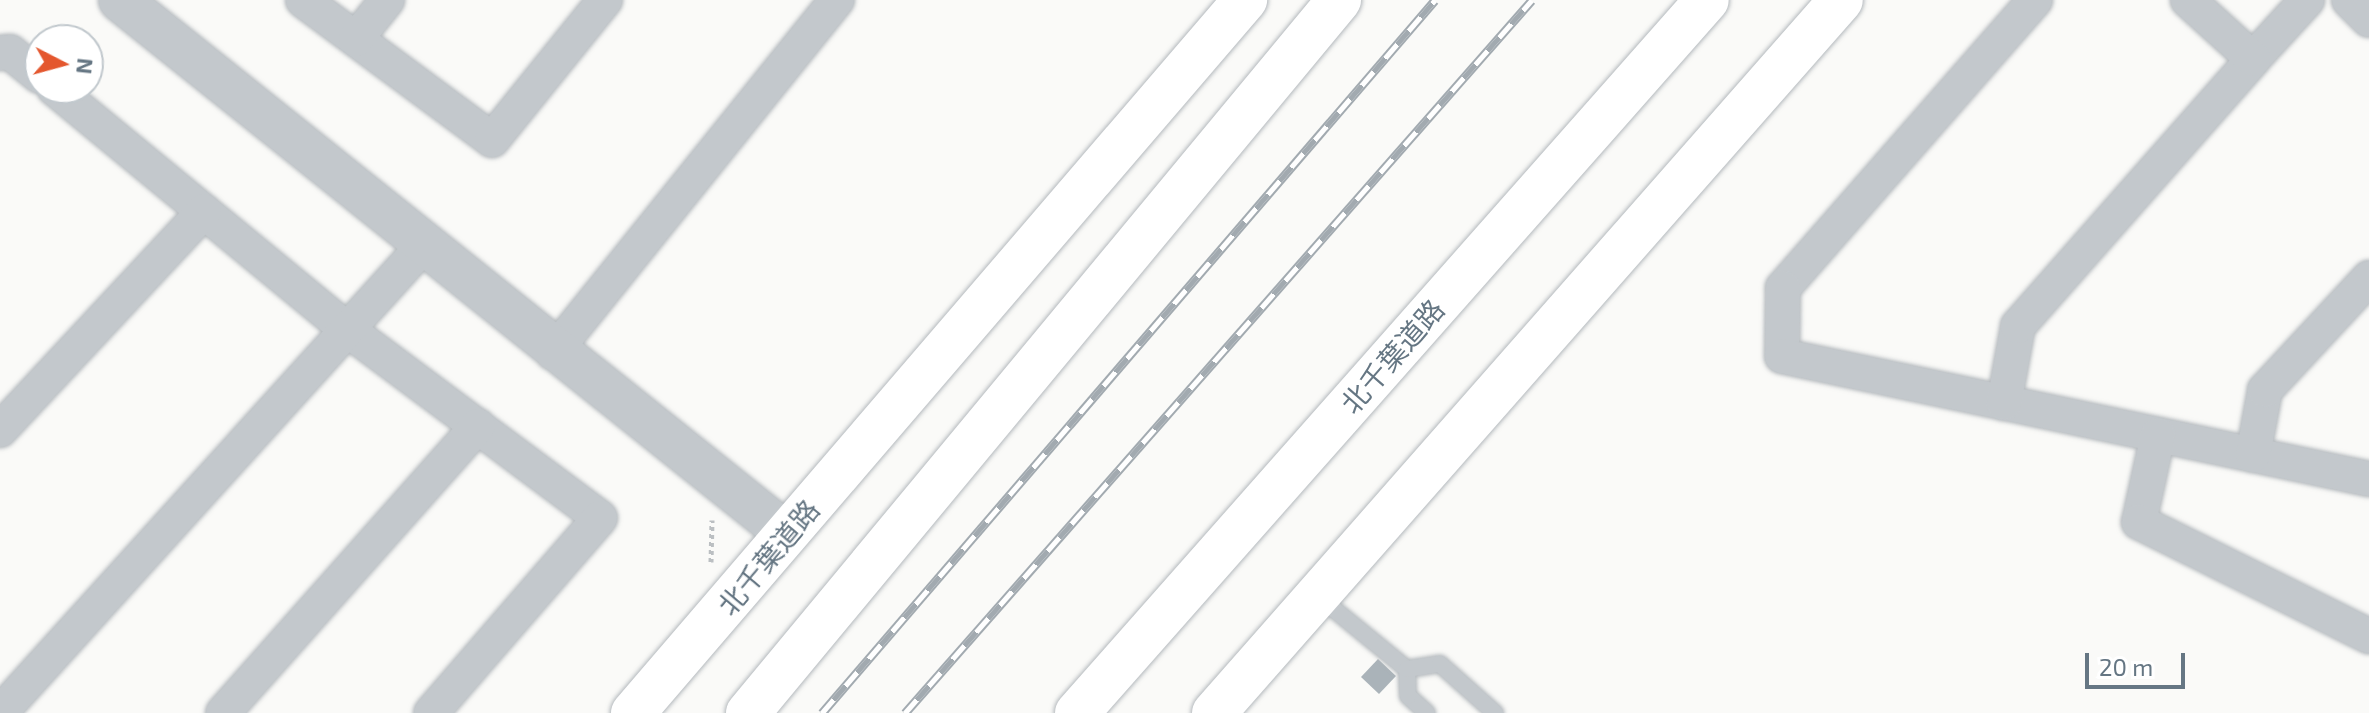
<!DOCTYPE html>
<html>
<head>
<meta charset="utf-8">
<style>
  body { margin:0 }
  #map { position:relative; width:2369px; height:713px; overflow:hidden; background:#fafaf8; font-family:"Exo 2","Noto Sans JP",sans-serif }
  div>[style] { position:absolute }
  .building>* { inset:0; background:#aab3b9 }
  .path>* { height:5px; margin-top:-2.5px; transform-origin:0; background:repeating-linear-gradient(90deg,#bbbfc2 0 4px,transparent 0 8px) }
  .roads { filter:drop-shadow(0 0 2px #b4b9bd) drop-shadow(0 0 2px #b4b9bd) }
  .service>* { height:16px; margin:-8px; padding:0 8px; transform-origin:8px; border-radius:8px; background:#c3c8cc }
  .minor>* { height:34px; margin:-17px; padding:0 17px; transform-origin:17px; border-radius:17px; background:#c3c8cc }
  .tertiary>* { height:42px; margin:-21px; padding:0 21px; transform-origin:21px; border-radius:21px; background:#c3c8cc }
  .trunk>* { height:44px; margin:-22px; padding:0 22px; transform-origin:22px; border-radius:22px; background:#fff }
  .rail>* { height:9px; margin-top:-4.5px; transform-origin:0; background:repeating-linear-gradient(90deg,#fff 0 18px,#a2aab0 0 36px); box-sizing:border-box; border-block:2px solid #a2aab0 }
  span { translate:-50% -50%; white-space:nowrap; text-align:center; line-height:1.15; -webkit-text-stroke:8px #fff; paint-order:stroke }
  .street-label { font-size:28px; color:#657683 }
  .north { position:absolute; left:24px; top:24px; width:80px; height:80px; box-sizing:border-box; background:#fff; border:2px solid #c1c8cd; border-radius:50%; rotate:96deg; font-size:22px; font-weight:700; line-height:32px; text-align:center; color:#657683 }
  .north::after { content:''; display:block; margin:auto; width:28px; height:36px; background:#e4572e; clip-path:polygon(50% 0,100% 100%,50% 72%,0 100%) }
  .scale { position:absolute; left:2085px; top:653px; width:100px; height:36px; box-sizing:border-box; border:4px solid #657683; border-top:0; padding-left:10px; font-size:24px; line-height:28px; white-space:nowrap; color:#657683; -webkit-text-stroke:6px #fff; paint-order:stroke }
</style>
</head>
<body>
<div id="map">
  <div class="building">
    <i style="clip-path:polygon(1378px 659px,1396px 676px,1379px 694px,1361px 677px)"></i>
  </div>
  <div class="path">
    <i style="left:711px;top:562px;width:42px;rotate:-88.6deg"></i>
  </div>
  <div class="roads">
    <div class="service">
      <i style="left:1319px;top:597px;width:114px;rotate:39.3deg"></i>
      <i style="left:1427px;top:713px;width:25px;rotate:-138deg"></i>
      <i style="left:1408px;top:696px;width:27px;rotate:-92deg"></i>
      <i style="left:1407px;top:669px;width:33px;rotate:-9deg"></i>
      <i style="left:1440px;top:664px;width:74px;rotate:41.7deg"></i>
    </div>
    <div class="minor">
      <i style="left:303px;top:0;width:235px;rotate:36.5deg"></i>
      <i style="left:492px;top:140px;width:180px;rotate:-51.1deg"></i>
      <i style="left:2035px;top:0;width:383px;rotate:131.2deg"></i>
      <i style="left:1783px;top:288px;width:68px;rotate:90.8deg"></i>
      <i style="left:1782px;top:356px;width:600px;rotate:11.83deg"></i>
      <i style="left:2349px;top:0;width:28px;rotate:45deg"></i>
      <i style="left:356px;top:39px;width:50px;rotate:-51.5deg"></i>
      <i style="left:0;top:53px;width:10px;rotate:-6deg"></i>
      <i style="left:10px;top:52px;width:38px;rotate:39deg"></i>
      <i style="left:2253px;top:59px;width:80px;rotate:-47.5deg"></i>
      <i style="left:54px;top:88px;width:381px;rotate:39.5deg"></i>
      <i style="left:348px;top:330px;width:314px;rotate:36.7deg"></i>
      <i style="left:600px;top:518px;width:258px;rotate:130.9deg"></i>
      <i style="left:553px;top:353px;width:453px;rotate:-51.2deg"></i>
      <i style="left:2004px;top:403px;width:78px;rotate:-79.7deg"></i>
      <i style="left:2018px;top:326px;width:356px;rotate:-48.6deg"></i>
      <i style="left:2253px;top:59px;width:88px;rotate:-137.8deg"></i>
      <i style="left:0;top:430px;width:299px;rotate:-47deg"></i>
      <i style="left:2158px;top:435px;width:89px;rotate:102.3deg"></i>
      <i style="left:2139px;top:522px;width:257px;rotate:26.4deg"></i>
      <i style="left:2253px;top:455px;width:66px;rotate:-79.5deg"></i>
      <i style="left:2265px;top:390px;width:153px;rotate:-47.1deg"></i>
      <i style="left:0;top:713px;width:630px;rotate:-47.83deg"></i>
      <i style="left:223px;top:713px;width:384px;rotate:-48.4deg"></i>
    </div>
    <div class="tertiary">
      <i style="left:120px;top:0;width:854px;rotate:38.68deg"></i>
    </div>
    <div class="trunk">
      <i style="left:633px;top:713px;width:940px;rotate:-49.36deg"></i>
      <i style="left:748px;top:713px;width:926px;rotate:-50.34deg"></i>
      <i style="left:1077px;top:713px;width:951px;rotate:-48.54deg"></i>
      <i style="left:1214px;top:713px;width:949px;rotate:-48.67deg"></i>
    </div>
  </div>
  <div class="rail">
    <i style="left:822px;top:713px;width:940px;rotate:-49.31deg"></i>
    <i style="left:905px;top:713px;width:949px;rotate:-48.67deg"></i>
  </div>
  <div class="street-label">
    <span style="left:1392px;top:356px;rotate:-49deg">北千葉道路</span>
    <span style="left:768px;top:557px;rotate:-50deg">北千葉道路</span>
  </div>
  <div class="north">N</div>
  <div class="scale">20 m</div>
</div>
</body>
</html>
